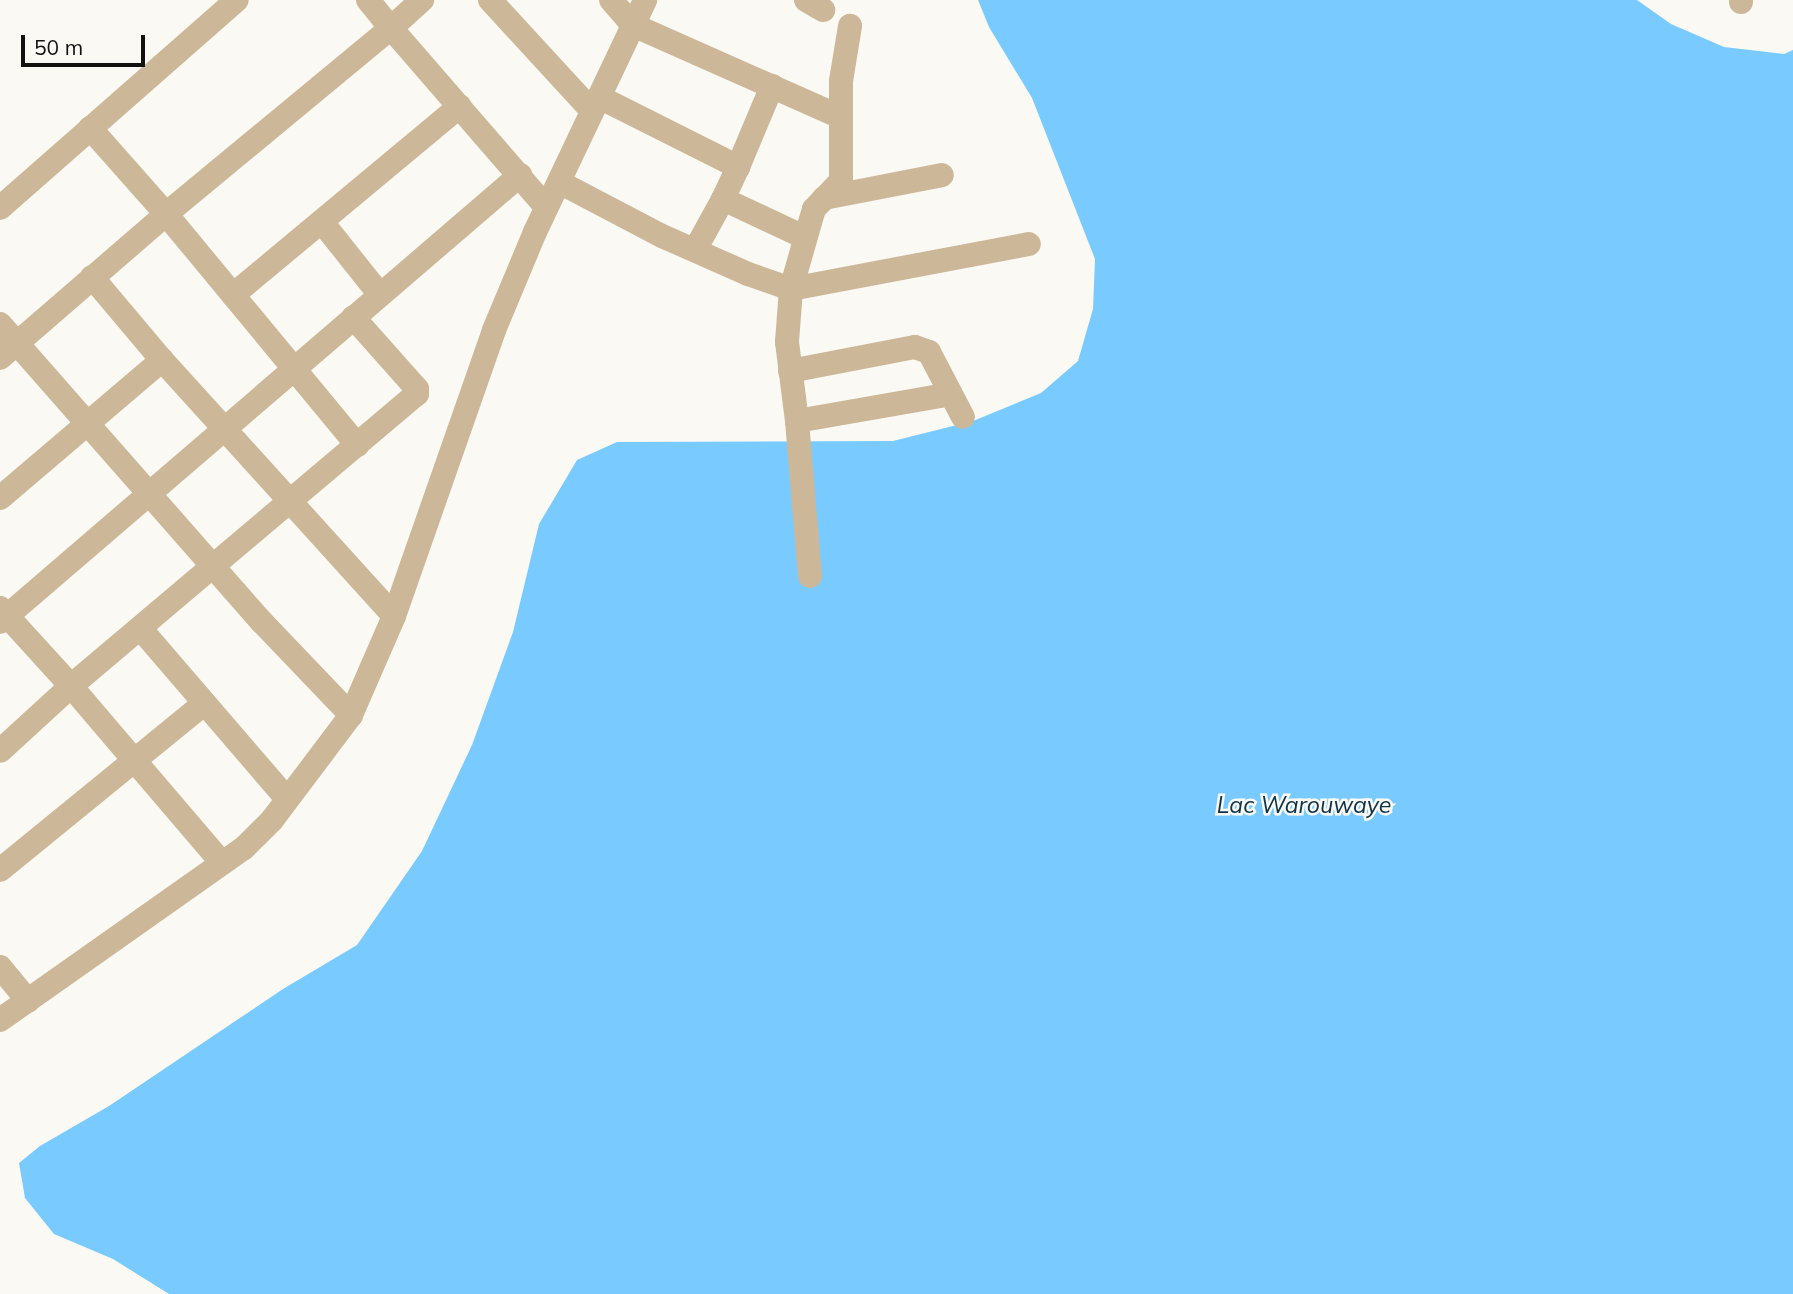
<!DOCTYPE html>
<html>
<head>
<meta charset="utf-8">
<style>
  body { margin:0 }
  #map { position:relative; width:1793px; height:1294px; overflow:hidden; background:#fbf9f4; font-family:Mulish,sans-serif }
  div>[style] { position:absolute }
  .water>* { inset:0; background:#79cbff }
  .minor>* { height:24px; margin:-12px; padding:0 12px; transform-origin:12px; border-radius:12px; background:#ccb898 }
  span { translate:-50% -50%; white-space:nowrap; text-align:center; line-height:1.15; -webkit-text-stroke:5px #fbf9f4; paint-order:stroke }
  .water-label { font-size:23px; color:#0e3348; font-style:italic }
  .scale { position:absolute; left:21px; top:35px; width:124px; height:32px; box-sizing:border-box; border:4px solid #131211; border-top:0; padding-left:9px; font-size:21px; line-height:24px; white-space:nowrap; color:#131211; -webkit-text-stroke:5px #fbf9f4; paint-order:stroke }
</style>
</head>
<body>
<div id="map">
  <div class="water">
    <i style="clip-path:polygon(978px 0,1637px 0,1671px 24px,1724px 47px,1784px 54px,1793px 50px,1793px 1294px,169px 1294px,113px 1259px,54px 1234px,25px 1198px,19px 1163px,40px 1146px,109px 1106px,283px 989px,357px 945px,422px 851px,472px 745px,513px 632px,539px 524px,577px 460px,617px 442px,893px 441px,973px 421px,1041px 393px,1078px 361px,1093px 309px,1095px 259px,1032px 98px,989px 27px)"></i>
  </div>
  <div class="minor">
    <i style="left:368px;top:0;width:36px;rotate:51deg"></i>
    <i style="left:391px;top:28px;width:42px;rotate:-42.1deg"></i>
    <i style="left:490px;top:0;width:149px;rotate:47.4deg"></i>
    <i style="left:611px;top:0;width:33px;rotate:49deg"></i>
    <i style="left:633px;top:25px;width:227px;rotate:23.9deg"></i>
    <i style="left:806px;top:0;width:20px;rotate:30deg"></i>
    <i style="left:1741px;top:2px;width:2px;rotate:-90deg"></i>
    <i style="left:599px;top:97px;width:156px;rotate:26.7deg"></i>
    <i style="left:738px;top:167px;width:35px;rotate:115deg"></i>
    <i style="left:723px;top:199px;width:89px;rotate:25.1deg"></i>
    <i style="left:90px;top:128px;width:115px;rotate:48.5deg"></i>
    <i style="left:166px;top:214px;width:300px;rotate:50.4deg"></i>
    <i style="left:738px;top:167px;width:88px;rotate:-67.2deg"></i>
    <i style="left:559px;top:182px;width:116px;rotate:27.7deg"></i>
    <i style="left:662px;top:236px;width:94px;rotate:23.8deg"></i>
    <i style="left:748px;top:274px;width:46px;rotate:19.2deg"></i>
    <i style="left:791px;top:289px;width:83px;rotate:-74deg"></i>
    <i style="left:814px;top:209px;width:39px;rotate:-46deg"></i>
    <i style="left:841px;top:181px;width:100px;rotate:-90deg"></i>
    <i style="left:841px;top:81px;width:56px;rotate:-80.7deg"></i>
    <i style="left:824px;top:198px;width:120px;rotate:-11deg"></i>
    <i style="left:0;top:208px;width:315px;rotate:-41.3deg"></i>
    <i style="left:322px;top:222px;width:93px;rotate:51.5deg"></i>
    <i style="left:695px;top:250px;width:58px;rotate:-61.2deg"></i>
    <i style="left:92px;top:277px;width:109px;rotate:49.9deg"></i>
    <i style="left:162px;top:360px;width:345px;rotate:47.8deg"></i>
    <i style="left:233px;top:295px;width:295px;rotate:-39.8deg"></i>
    <i style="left:0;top:324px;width:397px;rotate:48.7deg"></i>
    <i style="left:262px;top:622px;width:129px;rotate:46.3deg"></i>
    <i style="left:0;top:358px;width:220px;rotate:-40.9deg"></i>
    <i style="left:166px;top:214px;width:292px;rotate:-39.6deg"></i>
    <i style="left:391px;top:28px;width:237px;rotate:49.1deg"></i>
    <i style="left:790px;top:371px;width:127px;rotate:-10.9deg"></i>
    <i style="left:915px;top:347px;width:15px;rotate:20deg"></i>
    <i style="left:929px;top:352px;width:73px;rotate:62.4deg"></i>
    <i style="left:797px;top:421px;width:156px;rotate:-9.9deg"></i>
    <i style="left:0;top:498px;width:213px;rotate:-40.4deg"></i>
    <i style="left:810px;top:576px;width:156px;rotate:-94.8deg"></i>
    <i style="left:797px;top:421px;width:80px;rotate:-97.2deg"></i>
    <i style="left:787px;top:342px;width:53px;rotate:-85.7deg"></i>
    <i style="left:791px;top:289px;width:242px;rotate:-10.7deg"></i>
    <i style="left:0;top:608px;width:105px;rotate:47.7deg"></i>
    <i style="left:71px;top:686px;width:96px;rotate:137.5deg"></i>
    <i style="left:0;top:622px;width:686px;rotate:-40.68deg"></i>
    <i style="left:140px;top:628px;width:225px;rotate:49.3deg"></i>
    <i style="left:222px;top:863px;width:233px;rotate:-130.5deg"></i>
    <i style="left:71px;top:686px;width:453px;rotate:-40.2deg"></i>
    <i style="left:417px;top:394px;width:5px;rotate:-90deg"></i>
    <i style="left:417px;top:389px;width:96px;rotate:-131.6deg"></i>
    <i style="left:0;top:870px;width:264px;rotate:-39.2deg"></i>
    <i style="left:0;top:967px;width:44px;rotate:50.5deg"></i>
    <i style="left:0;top:1020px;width:299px;rotate:-35.2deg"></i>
    <i style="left:244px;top:848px;width:40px;rotate:-45deg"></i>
    <i style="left:272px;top:820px;width:131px;rotate:-53deg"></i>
    <i style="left:351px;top:715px;width:108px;rotate:-66.5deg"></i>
    <i style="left:394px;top:616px;width:303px;rotate:-70.7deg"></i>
    <i style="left:494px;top:330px;width:106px;rotate:-67.3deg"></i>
    <i style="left:535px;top:232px;width:257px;rotate:-64.6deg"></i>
  </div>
  <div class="water-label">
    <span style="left:1304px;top:805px">Lac Warouwaye</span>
  </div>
  <div class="scale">50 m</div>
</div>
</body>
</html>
